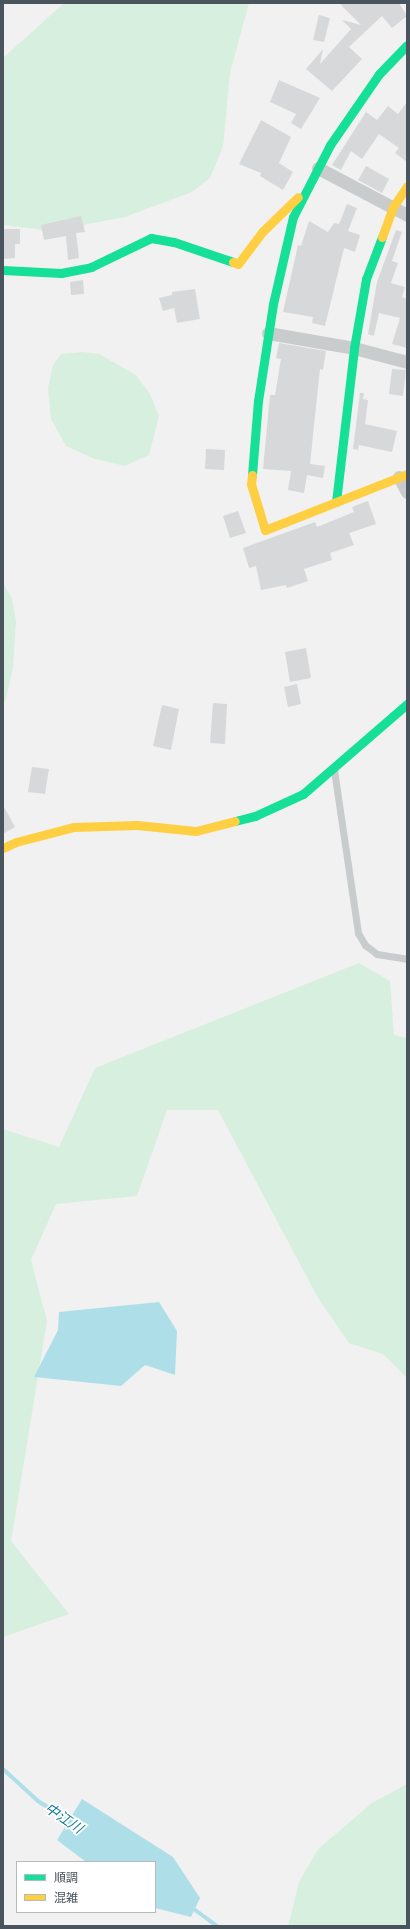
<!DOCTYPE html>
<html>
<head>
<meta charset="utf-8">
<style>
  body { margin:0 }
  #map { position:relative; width:410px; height:1929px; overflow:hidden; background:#f1f1f1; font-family:Poppins,"Noto Sans JP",sans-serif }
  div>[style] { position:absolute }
  .green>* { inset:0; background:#d7efdf }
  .water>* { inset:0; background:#aedfe9 }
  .stream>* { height:4px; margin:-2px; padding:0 2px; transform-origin:2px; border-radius:2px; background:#aedfe9 }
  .building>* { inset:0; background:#d7d8d9 }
  .lane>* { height:7px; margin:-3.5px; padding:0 3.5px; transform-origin:3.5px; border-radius:3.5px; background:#c9cccd }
  .street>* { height:13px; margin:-6.5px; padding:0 6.5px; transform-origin:6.5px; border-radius:6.5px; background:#c9cccd }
  .fast>* { height:9px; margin:-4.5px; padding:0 4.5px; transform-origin:4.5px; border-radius:4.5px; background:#16e098 }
  .slow>* { height:9px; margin:-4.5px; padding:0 4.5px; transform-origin:4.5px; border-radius:4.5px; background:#ffcf43 }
  span { translate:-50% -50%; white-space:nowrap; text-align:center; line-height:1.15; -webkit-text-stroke:3.5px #fff; paint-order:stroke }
  .water-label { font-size:14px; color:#167c94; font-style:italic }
  .frame { position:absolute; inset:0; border:4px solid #49545c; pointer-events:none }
  .legend { position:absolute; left:16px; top:1861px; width:140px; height:52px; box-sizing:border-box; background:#fff; border:1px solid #b6bbbe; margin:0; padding:5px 7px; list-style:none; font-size:12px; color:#49545c }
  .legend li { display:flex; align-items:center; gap:8px; height:20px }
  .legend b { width:20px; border:1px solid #b6bbbe }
</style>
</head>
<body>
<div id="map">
  <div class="green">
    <i style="clip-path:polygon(64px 3px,249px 3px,230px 73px,223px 147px,210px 178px,192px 192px,125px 217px,51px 231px,3px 225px,3px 58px)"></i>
    <i style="clip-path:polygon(83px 352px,99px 354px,136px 375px,150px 394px,159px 416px,149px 455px,125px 466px,95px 459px,66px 446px,51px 419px,48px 388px,53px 365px,61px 354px)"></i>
    <i style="clip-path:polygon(3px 582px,12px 599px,16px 621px,13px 667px,6px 699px,3px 704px)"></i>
    <i style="clip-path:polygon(359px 963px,390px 981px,394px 1035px,407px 1038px,407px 1378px,383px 1354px,349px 1343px,318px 1298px,218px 1110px,167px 1110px,137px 1196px,56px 1204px,31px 1260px,47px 1321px,11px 1541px,69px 1614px,3px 1637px,3px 1129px,59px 1147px,95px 1068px)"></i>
    <i style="clip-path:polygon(407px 1784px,407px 1926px,288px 1926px,299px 1882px,318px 1849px,372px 1803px)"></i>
  </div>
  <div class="water">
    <i style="clip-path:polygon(159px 1302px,177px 1331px,175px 1375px,145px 1365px,121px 1386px,34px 1377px,58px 1330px,59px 1312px)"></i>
    <i style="clip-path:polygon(82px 1799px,173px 1857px,200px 1898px,191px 1917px,155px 1908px,155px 1862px,86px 1862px,57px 1840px)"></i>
  </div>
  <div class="stream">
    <i style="left:3px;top:1769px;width:47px;rotate:42.4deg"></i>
    <i style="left:38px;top:1801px;width:40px;rotate:32.9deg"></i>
    <i style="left:191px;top:1907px;width:32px;rotate:36deg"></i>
  </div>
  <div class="building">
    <i style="clip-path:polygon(339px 3px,399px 3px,407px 16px,392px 28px,382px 16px,349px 47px,362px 59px,332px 91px,306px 69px,323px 49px,320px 64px,351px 29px,342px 20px,361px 25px)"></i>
    <i style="clip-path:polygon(319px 15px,330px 18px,324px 42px,313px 40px)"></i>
    <i style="clip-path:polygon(279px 80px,320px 98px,301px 129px,291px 123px,296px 114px,270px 102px)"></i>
    <i style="clip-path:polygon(407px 102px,407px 162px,395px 153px,399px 148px,379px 134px,362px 159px,351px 151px,341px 170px,332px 165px,366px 112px,377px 120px,388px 106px,398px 114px)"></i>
    <i style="clip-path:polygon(261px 120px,291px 137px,279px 163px,293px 172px,283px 190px,260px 176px,261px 173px,239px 164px)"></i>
    <i style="clip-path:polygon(366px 166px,389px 179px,382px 193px,358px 180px)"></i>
    <i style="clip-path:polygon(347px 204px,357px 208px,348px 231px,360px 235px,355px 252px,344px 248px,325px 326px,312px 323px,313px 317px,283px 312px,298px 245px,301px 246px,309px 221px,328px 232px,334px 223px,339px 224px)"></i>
    <i style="clip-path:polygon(81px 216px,85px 232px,76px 233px,79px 258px,68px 260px,66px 236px,44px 240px,41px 225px)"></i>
    <i style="clip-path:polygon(3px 229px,20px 229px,20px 244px,15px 244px,15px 258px,3px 259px)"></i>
    <i style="clip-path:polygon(396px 230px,402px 232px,392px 261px,398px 263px,391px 283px,405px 287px,402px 297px,407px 299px,407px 348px,392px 344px,400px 318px,379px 313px,374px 336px,368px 334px,377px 282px)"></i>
    <i style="clip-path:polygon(83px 280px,84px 294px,71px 295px,70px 282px)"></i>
    <i style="clip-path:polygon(195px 289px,200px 319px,177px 323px,174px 308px,163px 311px,159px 298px,172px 295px,172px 292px)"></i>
    <i style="clip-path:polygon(279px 343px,326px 351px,323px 370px,320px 369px,310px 464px,325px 466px,323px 478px,307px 475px,304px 493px,288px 490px,291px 471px,263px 469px,270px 395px,275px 395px,281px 359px,276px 358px)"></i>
    <i style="clip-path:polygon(392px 369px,406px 370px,403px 396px,389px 394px)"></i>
    <i style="clip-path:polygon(360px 393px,364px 393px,363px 399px,368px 400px,365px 424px,397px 431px,392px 452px,359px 445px,358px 450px,353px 449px)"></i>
    <i style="clip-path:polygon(206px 449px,225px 450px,224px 470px,205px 469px)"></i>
    <i style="clip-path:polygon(368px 501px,376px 524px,349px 533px,354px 545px,330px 553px,332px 560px,304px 569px,308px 581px,287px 588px,286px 585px,261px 590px,256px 566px,249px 568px,243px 548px,315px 522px,317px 527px,354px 512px,352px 507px)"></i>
    <i style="clip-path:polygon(238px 511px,246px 533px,230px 538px,223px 516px)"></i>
    <i style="clip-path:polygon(306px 648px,311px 678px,290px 682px,285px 652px)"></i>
    <i style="clip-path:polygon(297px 684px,301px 704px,288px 707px,284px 687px)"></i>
    <i style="clip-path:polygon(213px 703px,227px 704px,225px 744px,210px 743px)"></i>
    <i style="clip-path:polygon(162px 705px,179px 709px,171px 750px,153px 746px)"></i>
    <i style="clip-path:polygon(32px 767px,49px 769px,45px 794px,28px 792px)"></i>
    <i style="clip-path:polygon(3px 805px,15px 827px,3px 834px)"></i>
  </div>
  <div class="lane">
    <i style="left:334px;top:770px;width:165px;rotate:81.6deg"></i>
    <i style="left:358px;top:933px;width:14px;rotate:60deg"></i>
    <i style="left:365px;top:945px;width:15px;rotate:37deg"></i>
    <i style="left:377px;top:954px;width:30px;rotate:9deg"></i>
  </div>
  <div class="street">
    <i style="left:318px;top:168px;width:101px;rotate:27.8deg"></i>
    <i style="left:268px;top:333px;width:87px;rotate:9.9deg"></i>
    <i style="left:354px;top:348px;width:55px;rotate:14.8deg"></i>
    <i style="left:399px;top:477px;width:17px;rotate:62deg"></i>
  </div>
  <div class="fast">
    <i style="left:3px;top:270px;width:58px;rotate:3deg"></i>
    <i style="left:61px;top:273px;width:31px;rotate:-11deg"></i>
    <i style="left:91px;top:267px;width:67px;rotate:-25.8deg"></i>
    <i style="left:151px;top:238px;width:23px;rotate:10deg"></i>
    <i style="left:174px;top:242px;width:62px;rotate:18.7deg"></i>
    <i style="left:252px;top:475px;width:74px;rotate:-85.4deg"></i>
    <i style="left:258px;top:401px;width:98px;rotate:-81.2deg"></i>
    <i style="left:273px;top:304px;width:89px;rotate:-77.1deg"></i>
    <i style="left:293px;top:217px;width:81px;rotate:-62.8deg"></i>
    <i style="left:330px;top:145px;width:86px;rotate:-55.4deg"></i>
    <i style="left:379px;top:74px;width:40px;rotate:-46deg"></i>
    <i style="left:336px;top:502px;width:155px;rotate:-83.3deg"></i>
    <i style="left:354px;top:348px;width:70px;rotate:-80.1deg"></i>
    <i style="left:366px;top:279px;width:45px;rotate:-69.1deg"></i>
    <i style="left:235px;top:821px;width:21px;rotate:-14deg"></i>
    <i style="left:255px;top:816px;width:53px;rotate:-24.6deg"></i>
    <i style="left:303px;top:794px;width:138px;rotate:-40.9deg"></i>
  </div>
  <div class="slow">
    <i style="left:382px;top:237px;width:32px;rotate:-70deg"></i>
    <i style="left:393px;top:207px;width:25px;rotate:-56deg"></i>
    <i style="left:233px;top:262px;width:5px;rotate:22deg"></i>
    <i style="left:238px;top:264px;width:40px;rotate:-53deg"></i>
    <i style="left:262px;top:232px;width:50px;rotate:-44.2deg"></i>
    <i style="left:252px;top:475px;width:9px;rotate:96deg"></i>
    <i style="left:251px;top:484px;width:48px;rotate:73.1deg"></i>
    <i style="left:265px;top:530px;width:153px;rotate:-21.5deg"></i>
    <i style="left:3px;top:848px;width:14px;rotate:-25deg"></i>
    <i style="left:16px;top:842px;width:60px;rotate:-14.5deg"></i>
    <i style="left:74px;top:827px;width:63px;rotate:-1.8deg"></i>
    <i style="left:137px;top:825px;width:59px;rotate:5.8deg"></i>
    <i style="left:196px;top:831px;width:40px;rotate:-14.4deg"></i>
  </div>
  <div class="water-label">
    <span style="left:64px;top:1818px;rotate:34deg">中江川</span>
  </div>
  <div class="frame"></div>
  <ul class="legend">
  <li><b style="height:5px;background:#16e098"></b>順調</li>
  <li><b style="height:5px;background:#ffcf43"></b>混雑</li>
  </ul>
</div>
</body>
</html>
